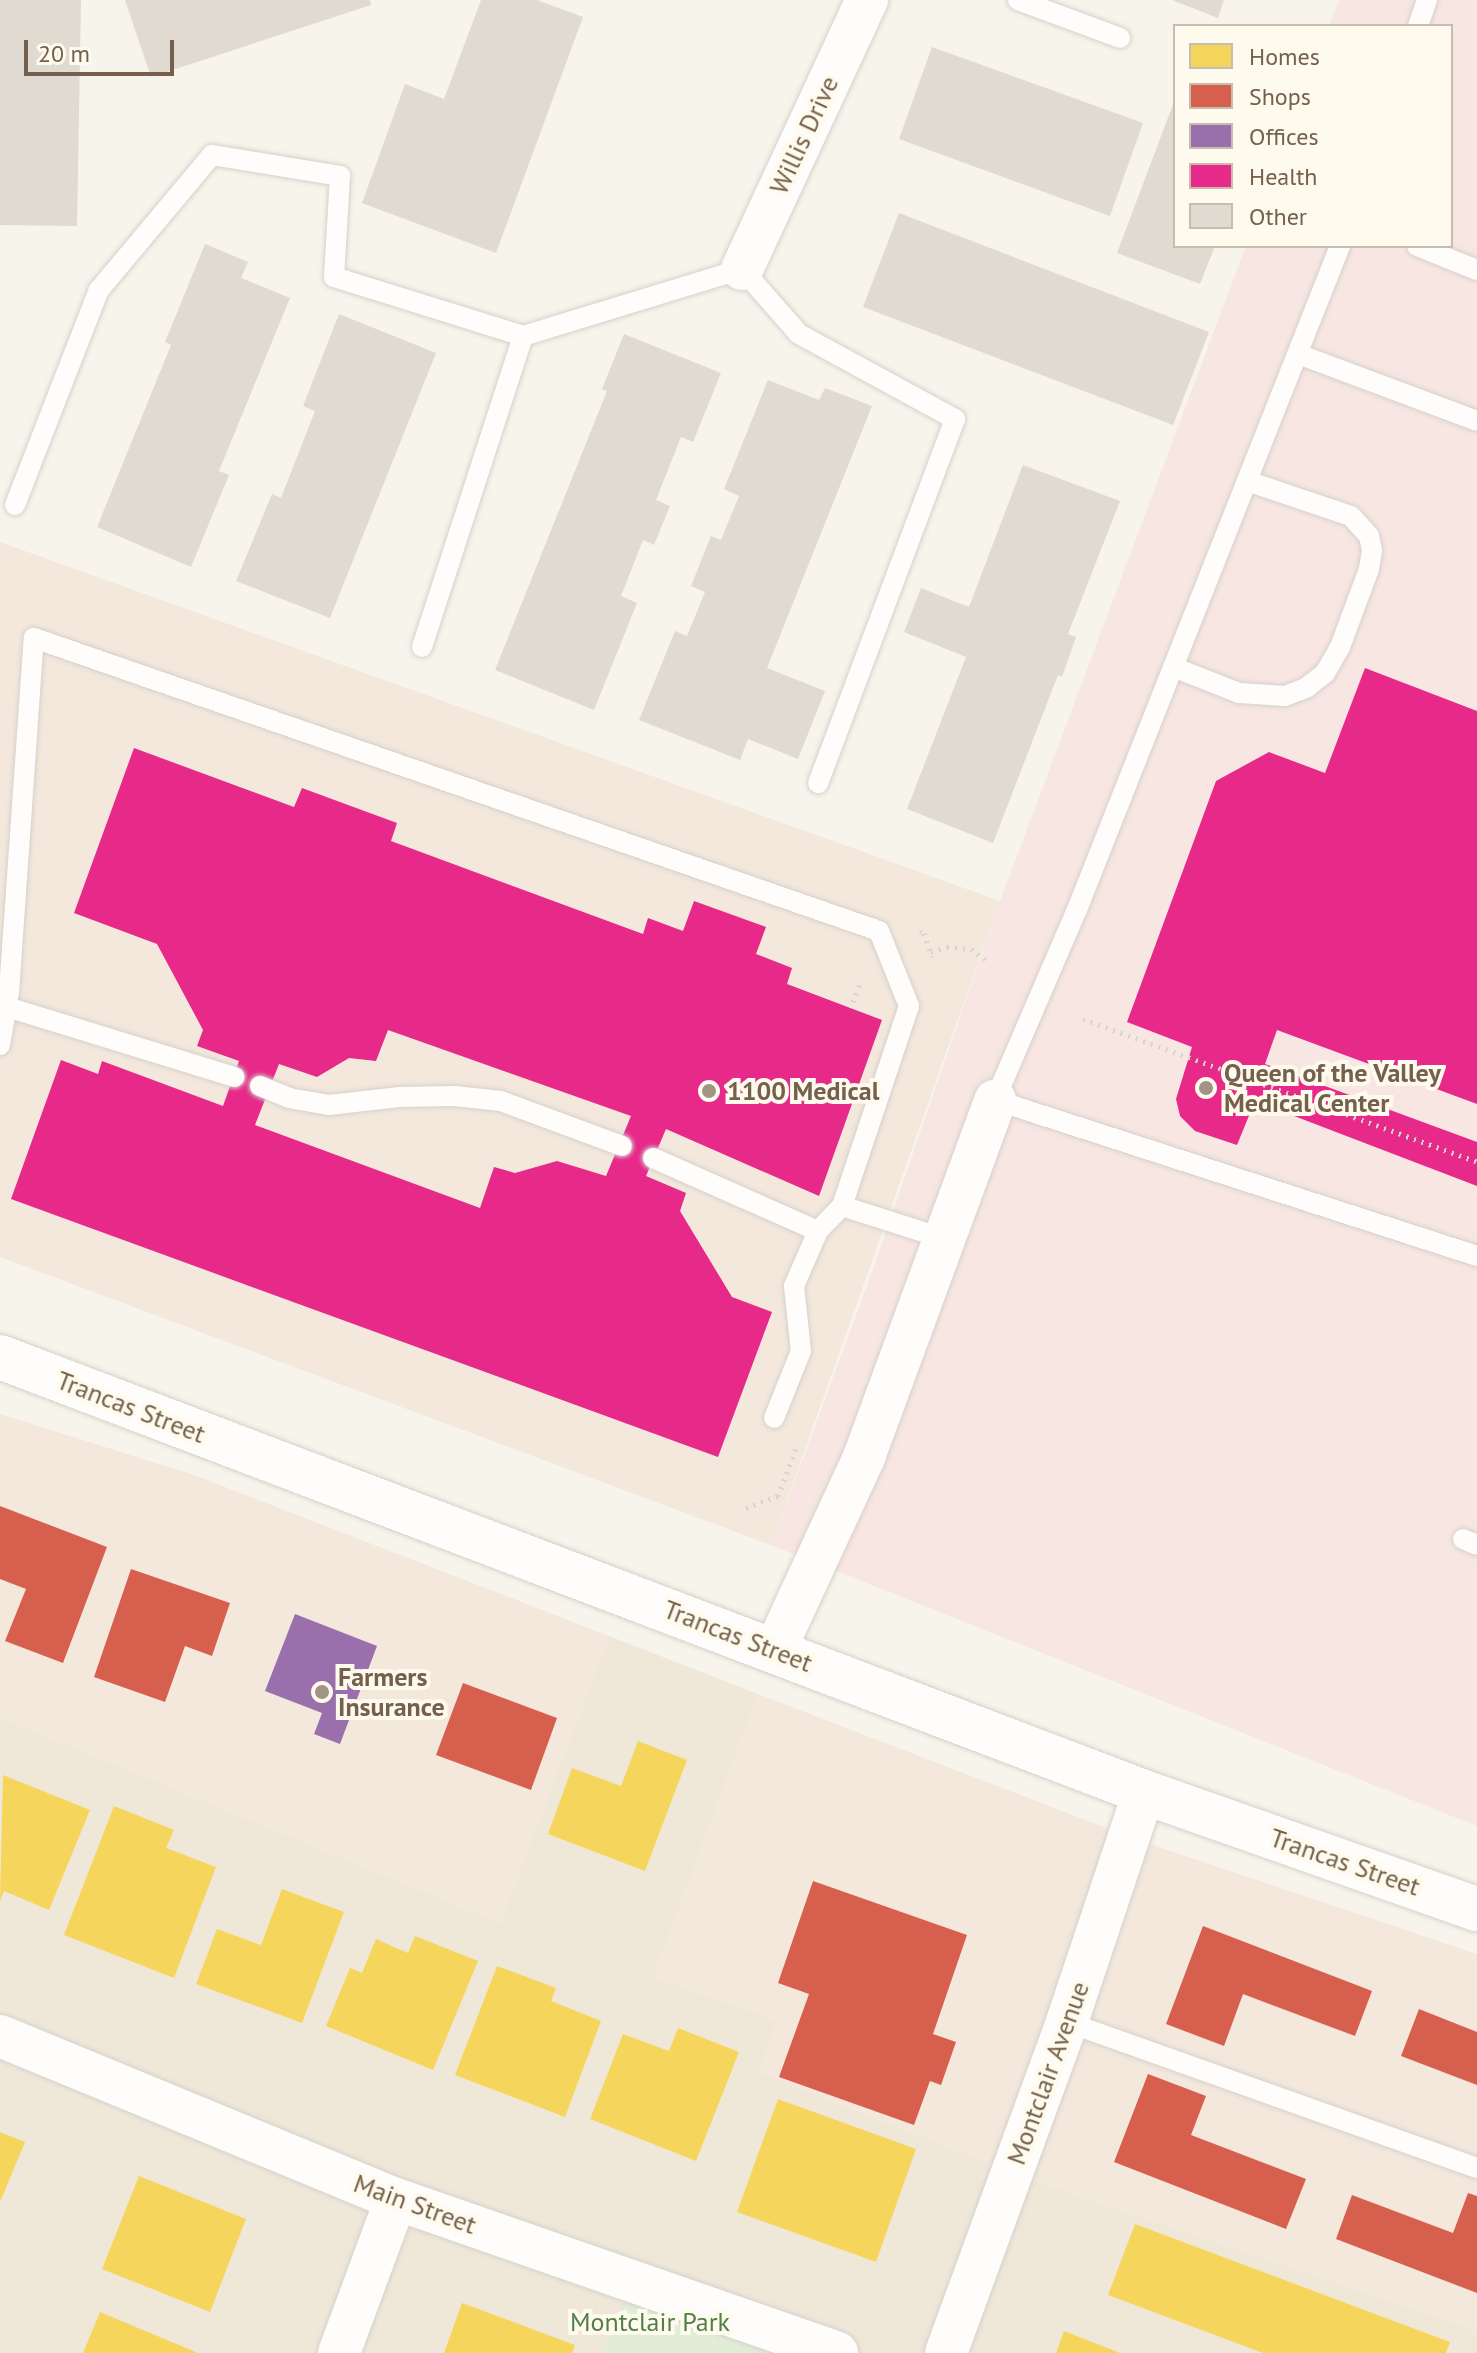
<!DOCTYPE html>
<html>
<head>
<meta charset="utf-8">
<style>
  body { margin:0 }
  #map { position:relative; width:1477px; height:2353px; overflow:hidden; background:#f6f4eb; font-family:"PT Sans",sans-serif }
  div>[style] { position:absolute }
  .residential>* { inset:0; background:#efe8d9 }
  .commercial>* { inset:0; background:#f4e8dd }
  .medical>* { inset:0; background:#f8e6e2 }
  .green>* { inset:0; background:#e1edd7 }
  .homes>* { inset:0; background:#f6d55c }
  .shops>* { inset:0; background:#d6604d }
  .offices>* { inset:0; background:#9970ab }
  .health>* { inset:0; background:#e7298a }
  .building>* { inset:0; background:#e1dad1 }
  .path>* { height:5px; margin-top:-2.5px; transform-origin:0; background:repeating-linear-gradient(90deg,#dad4ce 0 2px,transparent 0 8px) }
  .roads { filter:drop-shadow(0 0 2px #d6d1ca) drop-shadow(0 0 2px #d6d1ca) }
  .service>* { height:20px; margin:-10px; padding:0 10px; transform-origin:10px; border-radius:10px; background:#fefdfc }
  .minor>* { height:42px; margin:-21px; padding:0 21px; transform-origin:21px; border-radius:21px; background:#fefdfc }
  .secondary>* { height:44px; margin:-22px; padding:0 22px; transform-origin:22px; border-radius:22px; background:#fefdfc }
  .dots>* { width:22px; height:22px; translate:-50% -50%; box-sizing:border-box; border:4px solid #fefaed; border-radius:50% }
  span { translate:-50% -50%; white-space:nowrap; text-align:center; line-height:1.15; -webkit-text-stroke:8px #fefaed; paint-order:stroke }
  .street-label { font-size:26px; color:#74604d }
  .poi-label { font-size:26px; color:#74604d; font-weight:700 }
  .left { translate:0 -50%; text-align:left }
  .park-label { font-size:26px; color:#527e48 }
  .legend { position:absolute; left:1173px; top:24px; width:280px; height:224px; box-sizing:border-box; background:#fefaed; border:2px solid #c7bcad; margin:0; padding:10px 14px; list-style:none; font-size:24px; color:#74604d }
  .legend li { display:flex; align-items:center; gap:16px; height:40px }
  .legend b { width:40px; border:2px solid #c7bcad }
  .scale { position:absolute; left:24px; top:40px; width:150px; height:36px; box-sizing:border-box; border:4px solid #74604d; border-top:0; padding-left:10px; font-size:24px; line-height:28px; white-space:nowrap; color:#74604d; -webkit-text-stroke:6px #fefaed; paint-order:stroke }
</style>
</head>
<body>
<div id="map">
  <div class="residential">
    <i style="clip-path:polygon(609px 1636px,758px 1694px,654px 1977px,777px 2020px,1012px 2173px,1477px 2330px,1477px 2353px,837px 2353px,630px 2282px,603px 2353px,0 2353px,0 1717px,500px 1922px)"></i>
  </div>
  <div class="commercial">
    <i style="clip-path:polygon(0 542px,1000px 901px,771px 1545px,0 1257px)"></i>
    <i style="clip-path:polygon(0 1414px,194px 1475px,609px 1636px,501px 1922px,0 1717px)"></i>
    <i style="clip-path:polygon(758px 1694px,1132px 1838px,1477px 1954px,1477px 2330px,1012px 2173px,758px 2072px,777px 2020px,654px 1977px)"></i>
  </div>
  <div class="medical">
    <i style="clip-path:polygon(1339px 0,1477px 0,1477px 1826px,771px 1545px,871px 1275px,1000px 901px,1246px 246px,1451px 246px,1451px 26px,1329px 26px)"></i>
  </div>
  <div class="green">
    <i style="clip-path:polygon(630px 2281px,837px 2353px,603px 2353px)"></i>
  </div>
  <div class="homes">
    <i style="clip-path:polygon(638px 1741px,687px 1760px,645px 1871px,548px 1834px,572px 1768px,621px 1786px)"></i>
    <i style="clip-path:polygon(3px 1775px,90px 1810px,49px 1910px,4px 1891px,0 1901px)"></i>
    <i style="clip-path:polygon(114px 1806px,174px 1830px,166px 1848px,216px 1867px,174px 1978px,64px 1935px)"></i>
    <i style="clip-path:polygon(282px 1889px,344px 1912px,302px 2023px,196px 1984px,217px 1929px,261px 1945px)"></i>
    <i style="clip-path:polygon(415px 1936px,478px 1961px,433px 2070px,326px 2026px,350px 1968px,362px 1973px,376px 1939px,408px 1953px)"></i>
    <i style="clip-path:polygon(497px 1966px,556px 1988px,551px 2001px,601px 2021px,565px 2117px,455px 2075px)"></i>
    <i style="clip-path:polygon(678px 2028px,739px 2052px,696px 2161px,590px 2119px,623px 2034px,669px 2051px)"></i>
    <i style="clip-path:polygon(778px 2099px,916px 2149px,876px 2262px,737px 2212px)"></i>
    <i style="clip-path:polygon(0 2132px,25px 2142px,0 2202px)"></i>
    <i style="clip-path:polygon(139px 2176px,246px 2219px,210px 2312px,102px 2269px)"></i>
    <i style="clip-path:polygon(1135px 2224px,1450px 2342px,1446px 2353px,1263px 2353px,1108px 2295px)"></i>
    <i style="clip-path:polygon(462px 2303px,575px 2345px,572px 2353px,444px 2353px)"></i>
    <i style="clip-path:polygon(100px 2312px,198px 2353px,83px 2353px)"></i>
    <i style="clip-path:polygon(1064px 2331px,1120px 2353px,1056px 2353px)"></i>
  </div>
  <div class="shops">
    <i style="clip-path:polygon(0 1506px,107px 1547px,63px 1663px,5px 1641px,26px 1589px,0 1579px)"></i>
    <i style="clip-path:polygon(131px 1569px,230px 1603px,212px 1656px,185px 1646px,165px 1702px,94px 1677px)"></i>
    <i style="clip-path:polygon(463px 1683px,557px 1718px,531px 1790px,436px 1755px)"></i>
    <i style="clip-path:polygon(813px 1881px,967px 1935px,933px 2034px,956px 2042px,941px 2085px,930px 2081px,914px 2125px,779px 2077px,809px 1994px,778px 1983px)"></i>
    <i style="clip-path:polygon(1203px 1926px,1372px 1991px,1355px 2036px,1243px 1994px,1224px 2046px,1166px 2024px)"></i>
    <i style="clip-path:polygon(1419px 2009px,1477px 2032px,1477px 2085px,1401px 2056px)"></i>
    <i style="clip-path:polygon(1148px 2074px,1206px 2096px,1191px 2135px,1306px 2179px,1286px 2229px,1114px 2162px)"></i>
    <i style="clip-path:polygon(1468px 2193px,1477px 2196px,1477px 2293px,1336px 2239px,1352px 2195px,1453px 2233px)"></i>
  </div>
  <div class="offices">
    <i style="clip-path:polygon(295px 1614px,377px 1646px,340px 1744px,314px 1734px,322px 1713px,265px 1691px)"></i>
  </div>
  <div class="health">
    <i style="clip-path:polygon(1365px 668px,1477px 711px,1477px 1104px,1277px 1030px,1265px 1064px,1477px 1142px,1477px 1186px,1255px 1101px,1237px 1145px,1195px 1131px,1180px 1116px,1176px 1099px,1192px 1047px,1127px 1022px,1216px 781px,1269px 752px,1325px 773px)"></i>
    <i style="clip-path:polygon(evenodd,134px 748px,294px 807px,302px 788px,397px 823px,391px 841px,643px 934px,648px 918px,683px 931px,694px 901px,766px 927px,756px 954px,792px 968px,787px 984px,882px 1020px,819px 1196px,666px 1129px,646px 1176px,686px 1193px,680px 1211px,732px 1297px,772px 1312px,718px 1457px,11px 1199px,61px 1060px,98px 1074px,102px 1061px,223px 1106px,239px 1061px,197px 1046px,203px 1030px,157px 944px,74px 913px,134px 748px,388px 1030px,631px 1116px,606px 1176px,557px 1161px,515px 1173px,494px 1167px,480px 1208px,255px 1125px,279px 1064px,317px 1077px,349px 1058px,376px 1061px,388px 1030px)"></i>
  </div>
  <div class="building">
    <i style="clip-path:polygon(0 0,81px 0,77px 226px,0 225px)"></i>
    <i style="clip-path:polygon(125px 0,370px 0,371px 5px,151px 77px)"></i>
    <i style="clip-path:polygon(481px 0,537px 0,583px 17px,496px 253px,362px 203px,405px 84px,444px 99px)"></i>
    <i style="clip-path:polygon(1172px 0,1224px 0,1218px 18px)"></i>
    <i style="clip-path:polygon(932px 47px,1143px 123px,1110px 216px,899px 139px)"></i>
    <i style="clip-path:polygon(1175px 99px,1175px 246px,1215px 246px,1200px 284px,1117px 253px)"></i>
    <i style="clip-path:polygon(899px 213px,1209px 332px,1173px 425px,863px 307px)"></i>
    <i style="clip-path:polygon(205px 244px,248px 262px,241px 278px,290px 298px,219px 471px,229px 475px,191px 567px,97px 527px,171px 345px,165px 342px)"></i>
    <i style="clip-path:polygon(339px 314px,436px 353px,330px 618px,236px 581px,272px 494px,281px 498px,315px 411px,303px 406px)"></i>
    <i style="clip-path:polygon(624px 334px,721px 373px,693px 442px,681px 437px,656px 500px,670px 506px,654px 545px,643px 540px,621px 596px,637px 603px,594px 710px,495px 670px,607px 391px,602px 389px)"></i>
    <i style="clip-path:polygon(768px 380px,819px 400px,825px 388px,872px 406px,767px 668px,825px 691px,798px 759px,748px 739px,740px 760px,639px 720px,675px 631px,687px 636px,705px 592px,691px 586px,711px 536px,721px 540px,739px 496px,724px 489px)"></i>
    <i style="clip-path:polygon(1023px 465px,1120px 501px,1068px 634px,1076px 637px,1062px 677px,1058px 675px,993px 843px,907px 809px,966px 657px,904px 632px,921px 588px,969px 607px)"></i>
  </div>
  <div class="path">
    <i style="left:920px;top:931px;width:4px;rotate:27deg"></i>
    <i style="left:924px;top:933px;width:25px;rotate:72deg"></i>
    <i style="left:931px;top:952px;width:17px;rotate:-17deg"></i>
    <i style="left:947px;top:947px;width:24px;rotate:5deg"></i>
    <i style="left:971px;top:949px;width:20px;rotate:37deg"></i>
    <i style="left:853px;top:1002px;width:19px;rotate:-69deg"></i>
    <i style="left:1083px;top:1019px;width:419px;rotate:19.9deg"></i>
    <i style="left:746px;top:1508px;width:34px;rotate:-21deg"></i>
    <i style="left:778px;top:1496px;width:53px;rotate:-69.2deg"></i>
  </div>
  <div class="roads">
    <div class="service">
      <i style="left:1018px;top:0;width:109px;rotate:20.4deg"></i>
      <i style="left:1418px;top:26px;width:28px;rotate:-71deg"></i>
      <i style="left:1340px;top:246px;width:711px;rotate:111.62deg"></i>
      <i style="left:1078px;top:907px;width:210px;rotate:113.3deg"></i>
      <i style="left:995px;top:1100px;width:507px;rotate:17.93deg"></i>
      <i style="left:1417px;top:246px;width:65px;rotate:21.8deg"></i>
      <i style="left:1298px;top:354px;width:191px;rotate:20.5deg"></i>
      <i style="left:15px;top:505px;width:231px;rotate:-68.7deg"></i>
      <i style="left:99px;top:290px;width:176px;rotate:-50.1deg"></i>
      <i style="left:212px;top:155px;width:130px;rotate:9.3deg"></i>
      <i style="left:340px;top:176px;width:101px;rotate:93.4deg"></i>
      <i style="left:334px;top:277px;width:198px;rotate:17.3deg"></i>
      <i style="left:422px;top:647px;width:327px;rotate:-72deg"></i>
      <i style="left:523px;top:336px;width:229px;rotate:-17deg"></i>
      <i style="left:742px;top:269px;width:86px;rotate:48.8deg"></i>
      <i style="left:799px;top:334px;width:178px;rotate:28.6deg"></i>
      <i style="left:955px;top:419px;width:389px;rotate:110.6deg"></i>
      <i style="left:1173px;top:667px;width:71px;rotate:21.5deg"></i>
      <i style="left:1239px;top:693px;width:46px;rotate:3.7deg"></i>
      <i style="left:1285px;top:696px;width:22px;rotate:-21deg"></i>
      <i style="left:1306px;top:688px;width:24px;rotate:-38deg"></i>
      <i style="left:1325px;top:673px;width:30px;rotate:-60deg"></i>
      <i style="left:1340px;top:647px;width:83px;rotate:-69.6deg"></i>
      <i style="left:1369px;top:569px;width:19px;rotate:-81deg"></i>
      <i style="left:1372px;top:550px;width:14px;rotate:-102deg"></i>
      <i style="left:1369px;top:536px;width:27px;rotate:-132deg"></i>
      <i style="left:1351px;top:516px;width:110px;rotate:-161.4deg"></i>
      <i style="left:7px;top:1007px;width:238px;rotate:17.1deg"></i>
      <i style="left:0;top:1045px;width:54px;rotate:-80.4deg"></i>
      <i style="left:9px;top:992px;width:355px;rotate:-86deg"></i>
      <i style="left:34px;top:638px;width:894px;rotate:19.12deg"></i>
      <i style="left:879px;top:931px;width:81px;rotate:68.2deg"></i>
      <i style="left:909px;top:1006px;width:211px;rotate:108.5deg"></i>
      <i style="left:842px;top:1206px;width:35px;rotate:134deg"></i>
      <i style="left:818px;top:1231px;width:60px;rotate:113.6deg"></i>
      <i style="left:794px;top:1286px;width:65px;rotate:83.9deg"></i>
      <i style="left:801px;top:1351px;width:72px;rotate:111.9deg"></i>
      <i style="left:260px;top:1086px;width:31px;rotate:22deg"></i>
      <i style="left:289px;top:1098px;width:41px;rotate:9.9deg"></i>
      <i style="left:329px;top:1105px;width:70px;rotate:-6.5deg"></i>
      <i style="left:399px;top:1097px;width:55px;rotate:-1deg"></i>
      <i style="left:454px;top:1096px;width:47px;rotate:6.1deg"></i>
      <i style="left:501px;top:1101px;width:129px;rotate:20.4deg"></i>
      <i style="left:653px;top:1158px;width:180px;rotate:23.9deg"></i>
      <i style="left:842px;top:1206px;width:105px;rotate:17.7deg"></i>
      <i style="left:1463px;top:1539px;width:15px;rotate:23deg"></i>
      <i style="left:1067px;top:2022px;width:435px;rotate:19.6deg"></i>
    </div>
    <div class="minor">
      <i style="left:742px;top:269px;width:297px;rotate:-65.1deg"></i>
      <i style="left:775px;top:1650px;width:213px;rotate:-65.2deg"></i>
      <i style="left:864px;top:1457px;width:380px;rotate:-69.8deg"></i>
      <i style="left:0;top:2036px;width:428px;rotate:22.4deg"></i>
      <i style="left:396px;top:2199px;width:467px;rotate:19.2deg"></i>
      <i style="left:339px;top:2353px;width:164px;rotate:-69.7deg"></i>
      <i style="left:946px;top:2353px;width:352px;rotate:-69.9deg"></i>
      <i style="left:1067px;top:2022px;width:243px;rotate:-71.5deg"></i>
    </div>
    <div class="secondary">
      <i style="left:0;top:1357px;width:1224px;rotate:20.82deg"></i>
      <i style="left:1144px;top:1792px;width:353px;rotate:19.4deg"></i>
    </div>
  </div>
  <div class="dots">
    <i style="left:1206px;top:1088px;background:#a29484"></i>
    <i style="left:709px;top:1091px;background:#a29484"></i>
    <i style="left:322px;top:1692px;background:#a29484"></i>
  </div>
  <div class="street-label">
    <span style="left:804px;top:135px;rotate:-65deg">Willis Drive</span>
    <span style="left:131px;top:1407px;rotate:21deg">Trancas Street</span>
    <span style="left:738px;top:1636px;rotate:21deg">Trancas Street</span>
    <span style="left:1345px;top:1862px;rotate:19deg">Trancas Street</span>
    <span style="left:1048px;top:2073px;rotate:-70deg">Montclair Avenue</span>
    <span style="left:415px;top:2204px;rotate:20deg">Main Street</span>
  </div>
  <div class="poi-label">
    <span class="left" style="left:1224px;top:1088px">Queen of the Valley<br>Medical Center</span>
    <span class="left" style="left:727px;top:1091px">1100 Medical</span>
    <span class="left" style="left:338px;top:1692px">Farmers<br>Insurance</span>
  </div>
  <div class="park-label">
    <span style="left:650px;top:2322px">Montclair Park</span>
  </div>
  <ul class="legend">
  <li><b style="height:22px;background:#f6d55c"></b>Homes</li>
  <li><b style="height:22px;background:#d6604d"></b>Shops</li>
  <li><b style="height:22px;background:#9970ab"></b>Offices</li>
  <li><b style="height:22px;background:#e7298a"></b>Health</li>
  <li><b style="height:22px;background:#e1dad1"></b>Other</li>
  </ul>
  <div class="scale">20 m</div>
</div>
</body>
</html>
